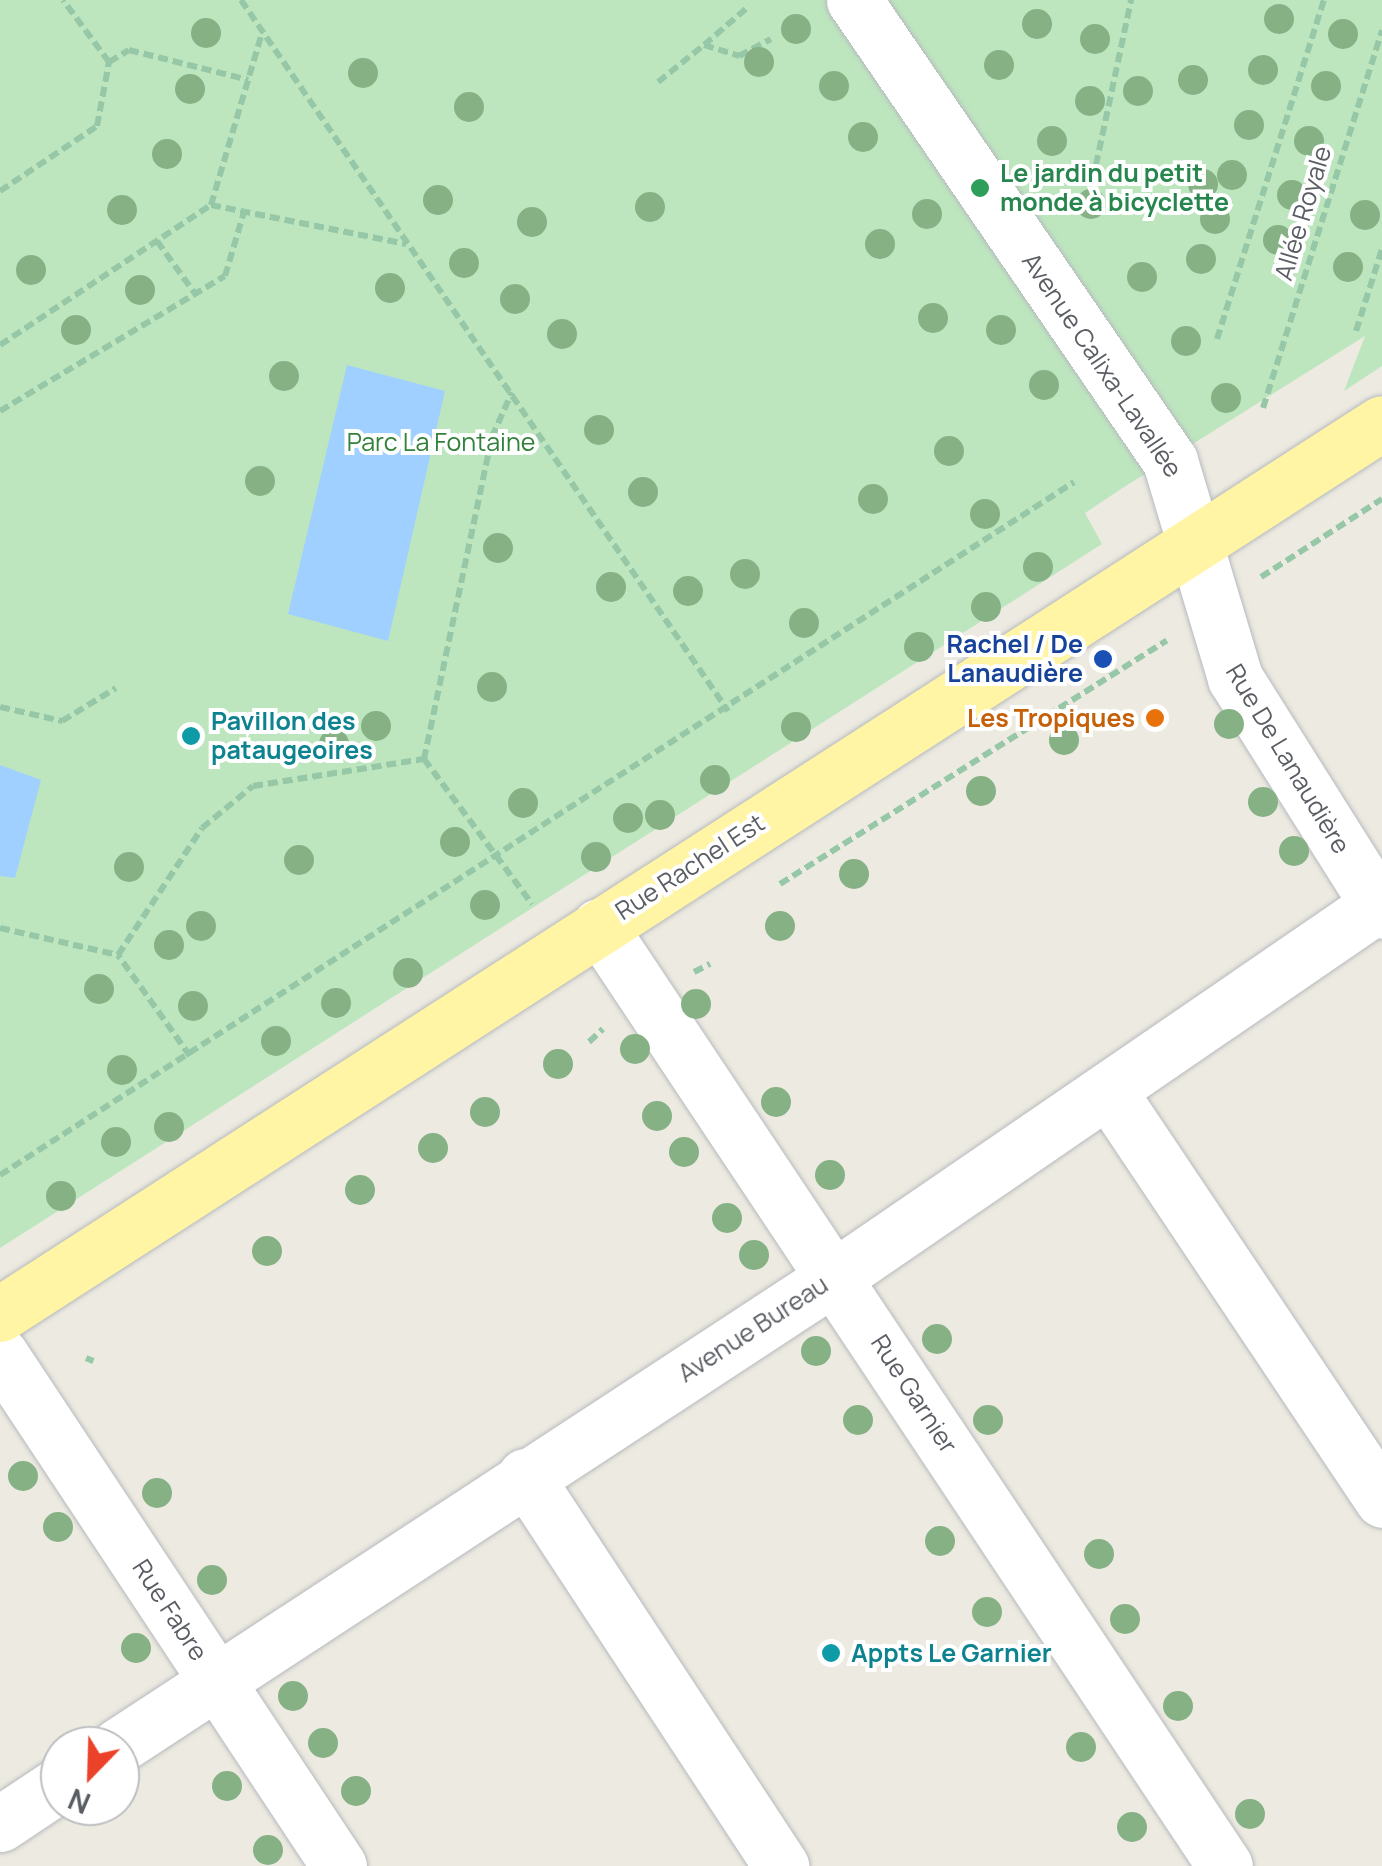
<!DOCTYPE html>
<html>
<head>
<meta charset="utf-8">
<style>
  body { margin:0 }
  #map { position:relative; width:1382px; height:1866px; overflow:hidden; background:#edebe1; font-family:Manrope,sans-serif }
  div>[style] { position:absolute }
  .green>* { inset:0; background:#bde6bf }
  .water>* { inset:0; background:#a0d0ff }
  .path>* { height:6px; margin-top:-3px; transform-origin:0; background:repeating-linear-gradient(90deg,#96c7a6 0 10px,transparent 0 15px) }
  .roads { filter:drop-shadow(0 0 2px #b7b9be) drop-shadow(0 0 2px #b7b9be) }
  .minor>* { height:55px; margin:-27.5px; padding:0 27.5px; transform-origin:27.5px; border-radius:27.5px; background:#fff }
  .major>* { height:55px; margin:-27.5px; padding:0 27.5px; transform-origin:27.5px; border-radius:27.5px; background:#fff5a5 }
  .trees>* { width:30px; height:30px; margin:-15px; border-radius:50%; background:#86b185 }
  .dots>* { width:28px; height:28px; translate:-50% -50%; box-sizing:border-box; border:5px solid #fff; border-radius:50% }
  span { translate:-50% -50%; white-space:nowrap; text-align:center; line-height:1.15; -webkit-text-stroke:8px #fff; paint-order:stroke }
  .leisure-label { font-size:25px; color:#27864d; font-weight:700 }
  .left { translate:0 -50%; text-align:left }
  .street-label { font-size:25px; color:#5a5d63 }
  .park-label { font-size:25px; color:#32823a }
  .transit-label { font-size:25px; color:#164399; font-weight:700 }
  .right { translate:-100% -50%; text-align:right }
  .food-label { font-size:25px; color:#c56008; font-weight:700 }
  .culture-label { font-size:25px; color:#0d838f; font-weight:700 }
  .north { position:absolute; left:40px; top:1726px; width:100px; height:100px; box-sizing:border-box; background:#fff; border:2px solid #bdbec1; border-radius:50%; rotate:203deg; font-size:28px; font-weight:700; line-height:40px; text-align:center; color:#5a5d63 }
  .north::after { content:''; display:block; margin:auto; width:35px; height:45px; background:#ec4229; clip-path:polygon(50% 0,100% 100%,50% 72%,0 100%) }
</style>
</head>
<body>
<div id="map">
  <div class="green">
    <i style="clip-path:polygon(0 0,1382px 0,1382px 366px,1344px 391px,1365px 336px,1121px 489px,1085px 513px,1102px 544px,0 1248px)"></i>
  </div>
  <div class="water">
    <i style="clip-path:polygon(347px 365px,445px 391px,388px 641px,288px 614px)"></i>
    <i style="clip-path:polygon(0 765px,41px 780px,15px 878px,0 876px)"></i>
  </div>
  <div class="path">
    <i style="left:241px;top:0;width:862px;rotate:55.59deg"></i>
    <i style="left:704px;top:45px;width:60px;rotate:-40.9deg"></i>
    <i style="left:109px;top:62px;width:23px;rotate:-31deg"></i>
    <i style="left:129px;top:50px;width:123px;rotate:14.1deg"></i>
    <i style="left:658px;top:82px;width:59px;rotate:-38.8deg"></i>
    <i style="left:704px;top:45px;width:37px;rotate:17deg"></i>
    <i style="left:739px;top:56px;width:36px;rotate:-28deg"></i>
    <i style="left:1096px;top:165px;width:169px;rotate:-78deg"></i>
    <i style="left:0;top:191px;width:117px;rotate:-33.8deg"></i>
    <i style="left:97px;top:126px;width:65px;rotate:-79.4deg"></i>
    <i style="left:109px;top:62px;width:77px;rotate:-126.6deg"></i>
    <i style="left:211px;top:205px;width:199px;rotate:11.3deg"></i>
    <i style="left:157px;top:241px;width:67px;rotate:54.2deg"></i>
    <i style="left:1356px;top:331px;width:86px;rotate:-72.4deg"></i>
    <i style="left:1217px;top:339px;width:355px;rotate:-72.5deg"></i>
    <i style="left:0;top:345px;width:253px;rotate:-33.6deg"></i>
    <i style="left:211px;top:205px;width:179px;rotate:-73.5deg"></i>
    <i style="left:1263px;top:408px;width:396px;rotate:-72.5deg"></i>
    <i style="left:0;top:411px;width:262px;rotate:-31deg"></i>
    <i style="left:225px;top:276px;width:67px;rotate:-73.5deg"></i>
    <i style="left:1261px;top:577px;width:144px;rotate:-32.8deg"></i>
    <i style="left:0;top:707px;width:64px;rotate:12.7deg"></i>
    <i style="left:62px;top:721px;width:63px;rotate:-31.4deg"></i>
    <i style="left:424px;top:759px;width:329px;rotate:-78.1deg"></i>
    <i style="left:492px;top:437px;width:49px;rotate:-66deg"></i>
    <i style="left:780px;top:884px;width:457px;rotate:-32.2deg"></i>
    <i style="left:0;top:928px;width:121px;rotate:12.9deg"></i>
    <i style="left:694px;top:972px;width:18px;rotate:-27deg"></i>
    <i style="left:589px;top:1042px;width:19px;rotate:-43deg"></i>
    <i style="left:190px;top:1056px;width:124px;rotate:-125.5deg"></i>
    <i style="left:118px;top:955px;width:152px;rotate:-56.5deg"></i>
    <i style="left:202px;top:828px;width:66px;rotate:-39.5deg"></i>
    <i style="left:253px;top:786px;width:173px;rotate:-9deg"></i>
    <i style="left:424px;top:759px;width:181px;rotate:53.3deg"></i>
    <i style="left:0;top:1175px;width:1278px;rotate:-32.83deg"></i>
    <i style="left:86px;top:1358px;width:8px;rotate:23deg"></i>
  </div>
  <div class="roads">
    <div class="minor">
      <i style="left:854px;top:0;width:559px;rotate:55.57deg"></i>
      <i style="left:1170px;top:461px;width:227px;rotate:73.3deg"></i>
      <i style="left:1235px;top:678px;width:275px;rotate:57.8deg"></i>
      <i style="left:599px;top:926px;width:1129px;rotate:56.34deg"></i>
      <i style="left:1108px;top:1090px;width:493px;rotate:56.2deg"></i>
      <i style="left:0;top:1354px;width:614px;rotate:56.49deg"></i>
      <i style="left:525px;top:1476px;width:467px;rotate:56.7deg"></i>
      <i style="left:118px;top:1746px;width:858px;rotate:-33.21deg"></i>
      <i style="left:836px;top:1276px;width:662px;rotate:-34.41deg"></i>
      <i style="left:0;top:1824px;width:72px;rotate:-33.7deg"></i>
    </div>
    <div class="major">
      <i style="left:0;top:1314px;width:1644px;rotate:-32.81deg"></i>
    </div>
  </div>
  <div class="trees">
    <i style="left:1279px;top:19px"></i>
    <i style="left:1037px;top:24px"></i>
    <i style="left:796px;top:29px"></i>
    <i style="left:206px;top:33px"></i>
    <i style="left:1343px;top:34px"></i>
    <i style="left:1095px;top:39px"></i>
    <i style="left:759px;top:62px"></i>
    <i style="left:999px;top:65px"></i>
    <i style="left:1263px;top:70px"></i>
    <i style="left:363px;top:73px"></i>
    <i style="left:1193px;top:80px"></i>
    <i style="left:834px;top:86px"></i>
    <i style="left:1326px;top:86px"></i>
    <i style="left:190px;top:89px"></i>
    <i style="left:1138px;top:91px"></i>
    <i style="left:1090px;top:101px"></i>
    <i style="left:469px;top:107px"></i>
    <i style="left:1249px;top:125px"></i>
    <i style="left:863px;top:137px"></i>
    <i style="left:1052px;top:141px"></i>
    <i style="left:1309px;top:141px"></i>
    <i style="left:167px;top:154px"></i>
    <i style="left:1232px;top:175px"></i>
    <i style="left:1203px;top:184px"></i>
    <i style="left:1292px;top:195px"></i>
    <i style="left:438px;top:200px"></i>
    <i style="left:1091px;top:204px"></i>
    <i style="left:650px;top:207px"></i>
    <i style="left:122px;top:210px"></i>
    <i style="left:927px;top:214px"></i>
    <i style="left:1365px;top:215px"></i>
    <i style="left:1215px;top:219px"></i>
    <i style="left:532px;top:222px"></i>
    <i style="left:1278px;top:240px"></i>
    <i style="left:880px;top:244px"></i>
    <i style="left:1201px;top:259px"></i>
    <i style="left:464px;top:263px"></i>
    <i style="left:1348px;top:267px"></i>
    <i style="left:31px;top:270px"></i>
    <i style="left:1142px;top:277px"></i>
    <i style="left:390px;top:288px"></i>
    <i style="left:140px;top:290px"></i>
    <i style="left:515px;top:299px"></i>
    <i style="left:933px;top:318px"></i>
    <i style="left:76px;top:330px"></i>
    <i style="left:1001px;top:330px"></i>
    <i style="left:562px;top:334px"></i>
    <i style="left:1186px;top:341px"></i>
    <i style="left:284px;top:376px"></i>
    <i style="left:1044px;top:385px"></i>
    <i style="left:1226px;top:398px"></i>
    <i style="left:599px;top:430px"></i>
    <i style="left:949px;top:451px"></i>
    <i style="left:260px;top:481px"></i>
    <i style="left:643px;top:492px"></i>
    <i style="left:873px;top:499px"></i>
    <i style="left:985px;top:514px"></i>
    <i style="left:498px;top:548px"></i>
    <i style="left:1038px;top:567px"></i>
    <i style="left:745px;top:574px"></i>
    <i style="left:611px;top:587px"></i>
    <i style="left:688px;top:591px"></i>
    <i style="left:986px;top:607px"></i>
    <i style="left:804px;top:623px"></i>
    <i style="left:919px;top:647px"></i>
    <i style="left:492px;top:687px"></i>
    <i style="left:1229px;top:724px"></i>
    <i style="left:376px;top:726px"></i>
    <i style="left:796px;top:727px"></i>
    <i style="left:1064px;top:740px"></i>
    <i style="left:334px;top:744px"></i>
    <i style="left:715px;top:780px"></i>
    <i style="left:981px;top:791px"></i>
    <i style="left:1263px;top:802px"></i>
    <i style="left:523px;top:803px"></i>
    <i style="left:660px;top:815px"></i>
    <i style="left:628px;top:818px"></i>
    <i style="left:455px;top:842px"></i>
    <i style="left:1294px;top:851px"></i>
    <i style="left:596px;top:857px"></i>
    <i style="left:299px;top:860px"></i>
    <i style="left:129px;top:867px"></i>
    <i style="left:854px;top:874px"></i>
    <i style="left:485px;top:905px"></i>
    <i style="left:201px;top:926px"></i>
    <i style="left:780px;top:926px"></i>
    <i style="left:169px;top:945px"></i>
    <i style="left:408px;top:973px"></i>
    <i style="left:99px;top:989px"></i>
    <i style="left:336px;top:1003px"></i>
    <i style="left:696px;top:1004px"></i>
    <i style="left:193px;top:1006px"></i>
    <i style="left:276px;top:1041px"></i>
    <i style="left:635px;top:1049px"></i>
    <i style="left:558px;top:1064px"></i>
    <i style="left:122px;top:1070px"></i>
    <i style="left:776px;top:1102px"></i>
    <i style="left:485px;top:1112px"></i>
    <i style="left:657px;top:1116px"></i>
    <i style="left:169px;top:1127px"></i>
    <i style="left:116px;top:1142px"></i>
    <i style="left:433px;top:1148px"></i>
    <i style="left:684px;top:1152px"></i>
    <i style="left:830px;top:1175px"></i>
    <i style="left:360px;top:1190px"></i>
    <i style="left:61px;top:1196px"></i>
    <i style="left:727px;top:1218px"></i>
    <i style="left:267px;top:1251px"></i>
    <i style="left:754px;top:1255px"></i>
    <i style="left:937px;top:1339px"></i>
    <i style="left:816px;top:1351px"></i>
    <i style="left:858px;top:1420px"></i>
    <i style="left:988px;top:1420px"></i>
    <i style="left:23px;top:1476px"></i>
    <i style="left:157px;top:1493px"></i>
    <i style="left:58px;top:1527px"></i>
    <i style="left:940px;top:1541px"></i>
    <i style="left:1099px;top:1554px"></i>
    <i style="left:212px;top:1580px"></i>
    <i style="left:987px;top:1612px"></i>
    <i style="left:1125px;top:1619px"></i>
    <i style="left:136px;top:1648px"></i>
    <i style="left:293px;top:1696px"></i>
    <i style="left:1178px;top:1706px"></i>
    <i style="left:323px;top:1743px"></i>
    <i style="left:1081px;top:1747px"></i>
    <i style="left:227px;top:1786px"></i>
    <i style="left:356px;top:1791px"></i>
    <i style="left:1250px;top:1814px"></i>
    <i style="left:1132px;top:1827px"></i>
    <i style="left:268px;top:1850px"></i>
  </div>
  <div class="dots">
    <i style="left:980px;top:188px;background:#2e9e5b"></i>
    <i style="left:1103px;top:659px;background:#1a4fb4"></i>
    <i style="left:1155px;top:718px;background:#e8710a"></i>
    <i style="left:191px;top:736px;background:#0f9aa8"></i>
    <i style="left:831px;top:1653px;background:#0f9aa8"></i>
  </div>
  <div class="leisure-label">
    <span class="left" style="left:1000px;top:188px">Le jardin du petit<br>monde à bicyclette</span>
  </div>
  <div class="street-label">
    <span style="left:1303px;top:213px;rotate:-73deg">Allée Royale</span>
    <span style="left:1102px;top:365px;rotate:56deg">Avenue Calixa-Lavallée</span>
    <span style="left:1288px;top:759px;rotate:59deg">Rue De Lanaudière</span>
    <span style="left:690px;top:867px;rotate:-33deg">Rue Rachel Est</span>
    <span style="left:753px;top:1329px;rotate:-33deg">Avenue Bureau</span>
    <span style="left:914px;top:1394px;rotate:57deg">Rue Garnier</span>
    <span style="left:170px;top:1610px;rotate:57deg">Rue Fabre</span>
  </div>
  <div class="park-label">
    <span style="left:441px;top:442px">Parc La Fontaine</span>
  </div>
  <div class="transit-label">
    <span class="right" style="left:1083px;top:659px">Rachel / De<br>Lanaudière</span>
  </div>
  <div class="food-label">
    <span class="right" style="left:1135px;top:718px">Les Tropiques</span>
  </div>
  <div class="culture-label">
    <span class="left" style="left:211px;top:736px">Pavillon des<br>pataugeoires</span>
    <span class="left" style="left:851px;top:1653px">Appts Le Garnier</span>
  </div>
  <div class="north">N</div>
</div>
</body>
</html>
